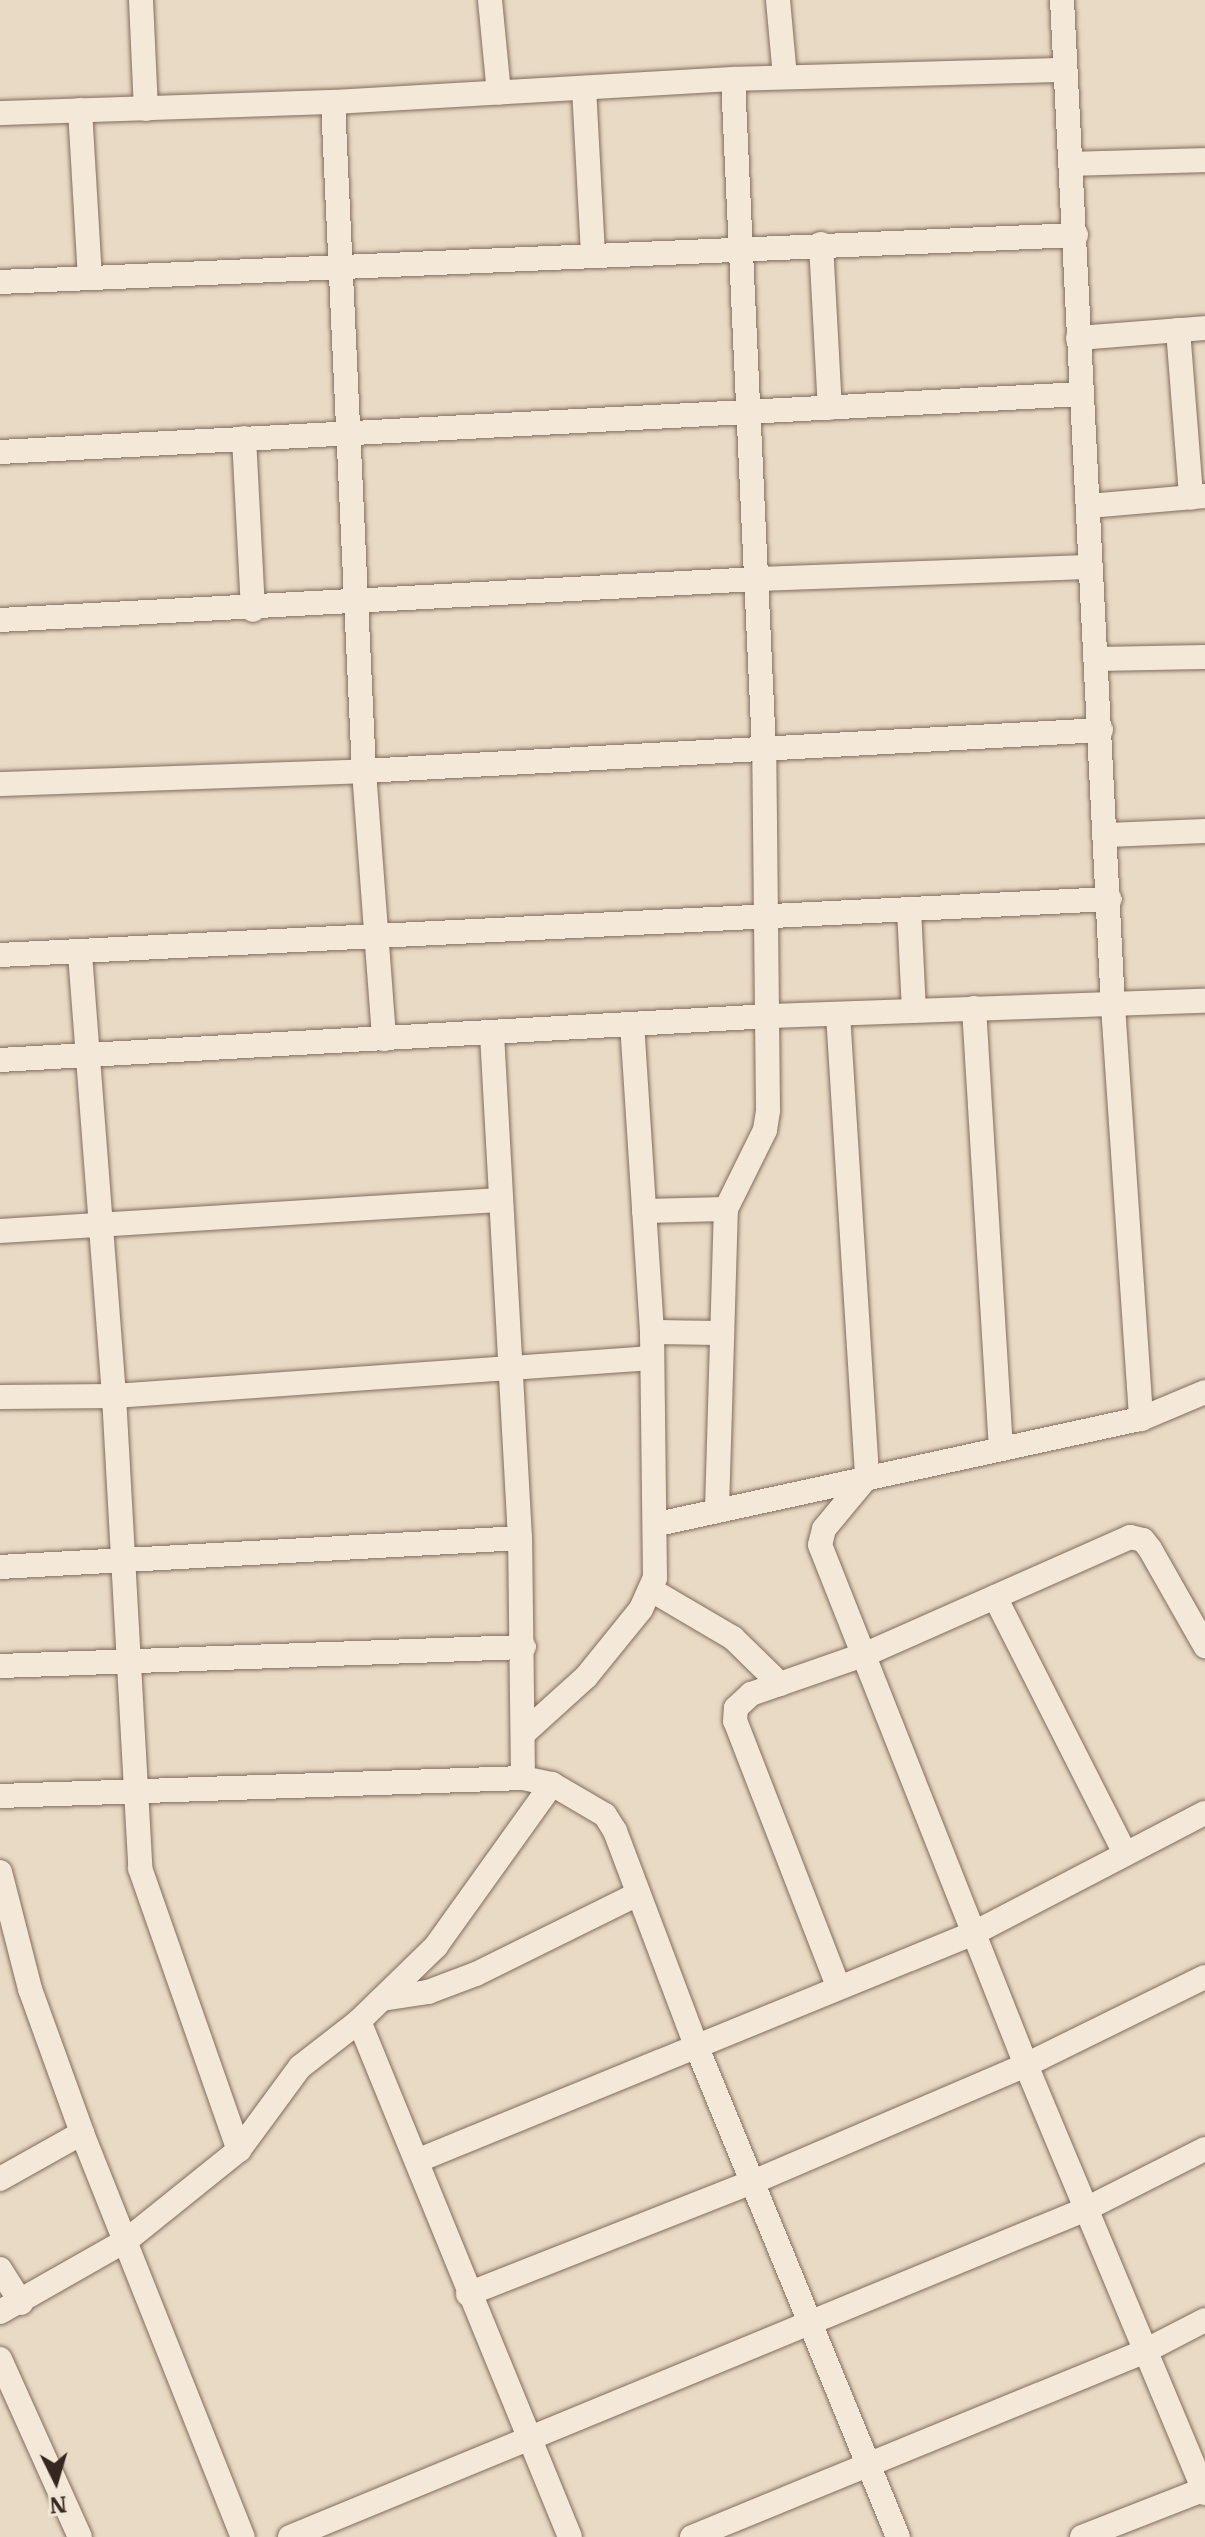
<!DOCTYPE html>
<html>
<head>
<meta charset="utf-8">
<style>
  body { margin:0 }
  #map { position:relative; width:1205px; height:2537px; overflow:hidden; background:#e9dac5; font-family:"IBM Plex Serif",serif }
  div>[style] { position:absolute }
  .roads { filter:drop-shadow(0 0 2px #816d5d) drop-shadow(0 0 2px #816d5d) }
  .street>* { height:24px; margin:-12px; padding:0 12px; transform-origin:12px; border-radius:12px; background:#f4e9d8 }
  span { translate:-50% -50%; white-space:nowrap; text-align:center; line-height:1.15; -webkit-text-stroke:6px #f1e6d4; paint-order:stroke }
  .north { position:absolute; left:16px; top:2441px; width:80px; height:80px; -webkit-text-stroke:6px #f1e6d4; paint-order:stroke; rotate:175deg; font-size:22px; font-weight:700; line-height:32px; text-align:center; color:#332720 }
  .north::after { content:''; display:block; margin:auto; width:28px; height:36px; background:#332720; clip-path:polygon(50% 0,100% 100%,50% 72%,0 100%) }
</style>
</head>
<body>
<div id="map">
  <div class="roads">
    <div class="street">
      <i style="left:141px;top:0;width:109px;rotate:87.4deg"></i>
      <i style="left:490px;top:0;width:93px;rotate:84.5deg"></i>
      <i style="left:778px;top:0;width:77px;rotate:84.8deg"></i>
      <i style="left:1062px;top:0;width:1007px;rotate:87.1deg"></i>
      <i style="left:1113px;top:1006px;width:414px;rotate:86.1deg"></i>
      <i style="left:584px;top:88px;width:166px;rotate:86.9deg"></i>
      <i style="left:333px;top:102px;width:670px;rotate:87.35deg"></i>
      <i style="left:364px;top:771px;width:269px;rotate:85.7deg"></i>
      <i style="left:80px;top:110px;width:168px;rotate:86.6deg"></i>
      <i style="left:0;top:113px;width:333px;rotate:-1.9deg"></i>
      <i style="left:333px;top:102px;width:401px;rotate:-3.3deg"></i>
      <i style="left:733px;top:79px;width:331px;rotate:-1.6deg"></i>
      <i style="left:1071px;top:164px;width:134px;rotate:-1.7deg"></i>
      <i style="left:821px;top:244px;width:164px;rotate:86.9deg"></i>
      <i style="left:0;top:282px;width:1077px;rotate:-2.5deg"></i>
      <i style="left:1178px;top:330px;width:168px;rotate:85.5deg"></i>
      <i style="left:1078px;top:338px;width:127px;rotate:-4.5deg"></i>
      <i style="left:244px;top:438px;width:172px;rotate:87deg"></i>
      <i style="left:0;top:452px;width:1083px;rotate:-3.07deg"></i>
      <i style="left:1089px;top:506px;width:116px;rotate:-4.9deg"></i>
      <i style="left:0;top:620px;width:758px;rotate:-3.1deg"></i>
      <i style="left:757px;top:579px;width:332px;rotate:-2.1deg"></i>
      <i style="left:1096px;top:659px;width:109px;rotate:-1.1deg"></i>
      <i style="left:0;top:784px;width:364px;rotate:-2deg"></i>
      <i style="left:364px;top:771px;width:738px;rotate:-3.18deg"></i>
      <i style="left:1107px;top:835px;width:98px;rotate:-2.3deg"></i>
      <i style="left:909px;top:909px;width:102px;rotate:87.2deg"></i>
      <i style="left:80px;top:954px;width:443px;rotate:85.6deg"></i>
      <i style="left:114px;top:1396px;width:473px;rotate:86.8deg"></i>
      <i style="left:140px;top:1868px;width:299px;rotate:70.7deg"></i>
      <i style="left:0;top:955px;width:1111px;rotate:-2.89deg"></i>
      <i style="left:974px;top:1008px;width:440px;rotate:86.5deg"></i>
      <i style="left:838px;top:1014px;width:464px;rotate:86.4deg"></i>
      <i style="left:867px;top:1477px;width:67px;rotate:129.6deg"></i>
      <i style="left:824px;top:1529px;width:16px;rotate:104deg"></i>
      <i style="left:820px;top:1545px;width:559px;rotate:68.39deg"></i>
      <i style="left:1026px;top:2065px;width:464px;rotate:67.3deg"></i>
      <i style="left:0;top:1060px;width:770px;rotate:-3.27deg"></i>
      <i style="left:769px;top:1016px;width:436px;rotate:-2deg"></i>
      <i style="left:644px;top:1211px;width:82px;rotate:-1.4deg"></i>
      <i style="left:0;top:1231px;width:501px;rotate:-3.55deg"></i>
      <i style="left:652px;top:1332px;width:70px;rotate:0.8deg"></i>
      <i style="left:0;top:1397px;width:114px;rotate:-0.5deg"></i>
      <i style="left:114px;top:1396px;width:539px;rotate:-4.04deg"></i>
      <i style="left:717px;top:1509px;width:300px;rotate:-88.3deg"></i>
      <i style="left:726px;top:1209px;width:88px;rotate:-63.7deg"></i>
      <i style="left:765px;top:1130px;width:20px;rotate:-81deg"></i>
      <i style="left:768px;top:1110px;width:361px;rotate:-90.6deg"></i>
      <i style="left:764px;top:749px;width:671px;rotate:-92.65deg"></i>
      <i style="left:658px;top:1524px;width:494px;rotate:-12.3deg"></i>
      <i style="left:1141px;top:1419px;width:69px;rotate:-22.9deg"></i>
      <i style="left:0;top:1567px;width:521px;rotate:-3.19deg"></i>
      <i style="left:653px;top:1591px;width:93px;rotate:30.4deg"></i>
      <i style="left:733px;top:1638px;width:66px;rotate:44.4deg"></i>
      <i style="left:995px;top:1597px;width:287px;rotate:63.1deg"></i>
      <i style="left:0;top:1666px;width:524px;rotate:-2.08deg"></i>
      <i style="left:524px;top:1733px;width:84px;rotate:-42.1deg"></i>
      <i style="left:586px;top:1677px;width:87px;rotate:-51deg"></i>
      <i style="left:641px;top:1609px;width:34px;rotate:-66deg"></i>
      <i style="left:655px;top:1578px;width:246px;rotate:-90.7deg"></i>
      <i style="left:652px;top:1332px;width:307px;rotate:-93.7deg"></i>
      <i style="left:523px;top:1778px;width:30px;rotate:12deg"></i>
      <i style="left:552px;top:1784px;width:61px;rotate:30.3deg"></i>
      <i style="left:605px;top:1815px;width:19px;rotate:58deg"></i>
      <i style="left:615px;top:1831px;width:229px;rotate:69.3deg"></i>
      <i style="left:696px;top:2045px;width:532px;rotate:67.68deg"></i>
      <i style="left:0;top:1796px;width:523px;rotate:-1.97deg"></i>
      <i style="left:523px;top:1778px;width:240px;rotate:-90.7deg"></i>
      <i style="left:520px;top:1538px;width:505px;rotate:-93.18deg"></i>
      <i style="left:0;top:1872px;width:121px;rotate:75.6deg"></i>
      <i style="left:30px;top:1989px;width:153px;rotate:70.1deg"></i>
      <i style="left:82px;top:2133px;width:435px;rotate:68.3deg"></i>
      <i style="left:838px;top:1986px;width:284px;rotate:-111.2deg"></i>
      <i style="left:735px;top:1721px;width:13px;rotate:-86deg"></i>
      <i style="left:736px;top:1708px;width:21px;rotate:-43deg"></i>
      <i style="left:751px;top:1694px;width:122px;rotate:-19.2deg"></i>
      <i style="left:866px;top:1654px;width:289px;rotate:-23.9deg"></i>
      <i style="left:1130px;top:1537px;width:13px;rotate:13deg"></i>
      <i style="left:1143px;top:1540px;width:11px;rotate:52deg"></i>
      <i style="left:1150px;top:1549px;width:112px;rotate:60.4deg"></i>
      <i style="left:382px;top:1999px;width:47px;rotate:-8.7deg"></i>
      <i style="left:428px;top:1992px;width:51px;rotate:-20.6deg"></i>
      <i style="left:476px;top:1974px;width:181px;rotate:-26.3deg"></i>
      <i style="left:359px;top:2021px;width:557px;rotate:67.76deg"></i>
      <i style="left:419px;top:2160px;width:600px;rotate:-22.25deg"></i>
      <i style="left:974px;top:1933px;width:260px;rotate:-27.5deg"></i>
      <i style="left:0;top:2179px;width:94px;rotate:-29.3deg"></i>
      <i style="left:0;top:2269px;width:40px;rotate:58deg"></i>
      <i style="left:468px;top:2294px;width:306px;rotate:-21.5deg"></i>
      <i style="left:753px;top:2182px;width:297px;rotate:-23.2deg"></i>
      <i style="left:1026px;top:2065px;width:199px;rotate:-26.2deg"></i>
      <i style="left:0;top:2312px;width:146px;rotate:-29.6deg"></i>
      <i style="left:127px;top:2240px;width:144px;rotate:-38.8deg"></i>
      <i style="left:239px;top:2150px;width:103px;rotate:-53.7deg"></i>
      <i style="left:300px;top:2067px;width:75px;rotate:-37.9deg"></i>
      <i style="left:359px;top:2021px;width:107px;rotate:-44.2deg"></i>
      <i style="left:436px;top:1946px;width:199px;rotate:-54.4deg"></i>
      <i style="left:0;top:2359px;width:195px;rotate:65.8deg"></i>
      <i style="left:290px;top:2537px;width:861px;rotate:-22.39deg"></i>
      <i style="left:1086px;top:2209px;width:133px;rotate:-26.8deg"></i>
      <i style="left:692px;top:2537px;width:492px;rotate:-22.3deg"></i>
      <i style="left:1147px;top:2350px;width:65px;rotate:-27.3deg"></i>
      <i style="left:1082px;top:2537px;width:132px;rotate:-21.3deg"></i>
    </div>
  </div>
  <div class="north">N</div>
</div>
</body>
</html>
